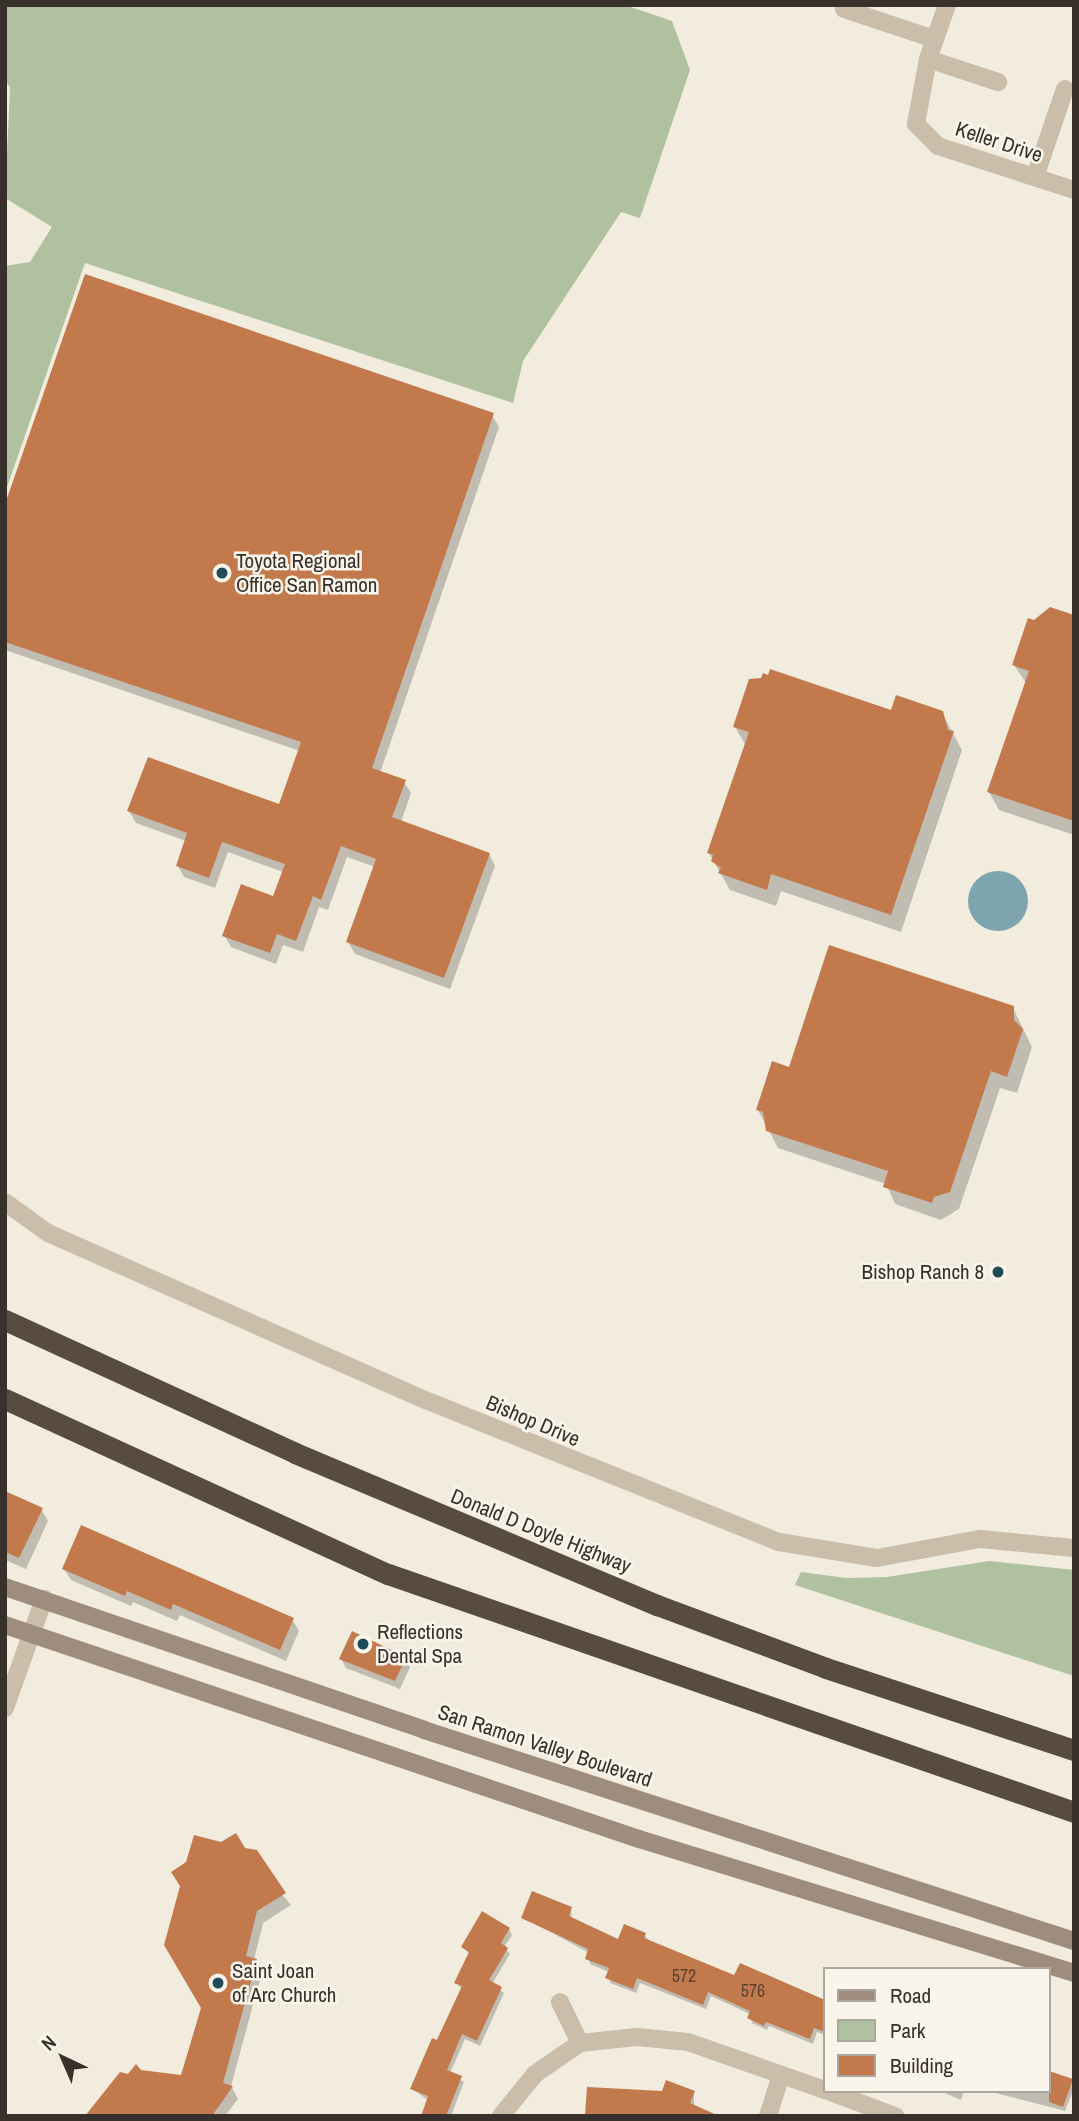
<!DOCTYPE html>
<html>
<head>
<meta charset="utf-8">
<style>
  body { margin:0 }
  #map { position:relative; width:1079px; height:2121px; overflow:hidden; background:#f2ecdf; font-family:"Archivo Narrow",sans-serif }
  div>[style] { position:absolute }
  .green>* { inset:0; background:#b0c19f }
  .water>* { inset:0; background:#7ea5ae }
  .round { border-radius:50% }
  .shadow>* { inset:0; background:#0003 }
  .building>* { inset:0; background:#c27a4d }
  .street>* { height:18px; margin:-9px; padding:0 9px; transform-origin:9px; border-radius:9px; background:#cabeab }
  .secondary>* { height:18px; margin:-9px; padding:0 9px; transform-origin:9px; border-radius:9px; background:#9e8d7c }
  .highway>* { height:21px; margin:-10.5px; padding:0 10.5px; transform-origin:10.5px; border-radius:10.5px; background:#584c41 }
  .dots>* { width:19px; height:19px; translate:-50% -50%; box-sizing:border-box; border:4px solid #faf5eb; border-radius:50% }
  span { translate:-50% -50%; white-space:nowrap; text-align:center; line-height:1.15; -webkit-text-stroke:5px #faf5eb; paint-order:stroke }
  .number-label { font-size:18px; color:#5a4233 }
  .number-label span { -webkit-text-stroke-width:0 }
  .street-label { font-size:21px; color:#38302a }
  .poi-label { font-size:21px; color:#38302a }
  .left { translate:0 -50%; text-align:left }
  .right { translate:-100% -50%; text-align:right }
  .frame { position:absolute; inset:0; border:7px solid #38302a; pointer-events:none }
  .legend { position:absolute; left:823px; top:1967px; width:228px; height:126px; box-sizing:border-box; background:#faf5eb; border:2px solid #aca69e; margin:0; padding:9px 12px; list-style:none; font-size:21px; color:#38302a }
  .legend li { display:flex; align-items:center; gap:14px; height:35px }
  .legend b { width:35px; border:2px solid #aca69e }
  .north { position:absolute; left:28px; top:2023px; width:70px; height:70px; -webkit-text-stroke:5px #faf5eb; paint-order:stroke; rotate:316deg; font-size:19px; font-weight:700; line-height:28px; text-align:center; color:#38302a }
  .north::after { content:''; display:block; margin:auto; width:24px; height:32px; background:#38302a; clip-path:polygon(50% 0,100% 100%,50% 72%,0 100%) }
</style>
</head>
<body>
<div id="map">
  <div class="green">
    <i style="clip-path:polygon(5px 5px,625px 5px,672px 21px,690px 70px,640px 218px,621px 212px,523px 361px,513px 403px,85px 263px,5px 493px,5px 266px,30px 262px,52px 227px,5px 198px,10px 87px,5px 81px)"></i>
    <i style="clip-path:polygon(989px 1561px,1074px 1570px,1074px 1676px,795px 1585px,801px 1572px,846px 1578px,887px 1577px)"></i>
  </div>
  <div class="water">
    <i class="round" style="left:968px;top:871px;width:60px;height:60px"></i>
  </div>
  <div class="shadow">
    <i style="clip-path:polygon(492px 415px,499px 427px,380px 773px,404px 782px,411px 793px,401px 822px,489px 854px,495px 866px,450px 989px,355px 954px,348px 942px,375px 867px,347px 857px,328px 910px,319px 907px,303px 952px,283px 945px,276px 964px,231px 947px,224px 935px,274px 898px,283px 872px,228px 852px,215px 888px,184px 877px,178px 866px,186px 841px,136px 823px,129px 811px,280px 806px,300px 751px,5px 650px,5px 510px)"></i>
    <i style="clip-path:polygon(1074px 617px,1074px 835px,999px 810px,989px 792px,1026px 683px,1014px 665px,1034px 622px)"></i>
    <i style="clip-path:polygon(892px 712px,942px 713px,962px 750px,901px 932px,781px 891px,776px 906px,730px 890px,709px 853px,745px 744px,735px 727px)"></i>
    <i style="clip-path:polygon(1013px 1008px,1032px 1047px,1017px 1093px,1000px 1088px,959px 1209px,941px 1220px,895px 1204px,886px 1184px,778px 1148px,758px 1110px,790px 1069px)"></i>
    <i style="clip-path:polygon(5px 1493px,41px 1509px,48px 1521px,26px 1569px,5px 1560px)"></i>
    <i style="clip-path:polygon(64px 1569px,292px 1619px,299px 1631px,286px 1661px,180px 1615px,177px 1621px,133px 1602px,131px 1606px,71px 1580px)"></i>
    <i style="clip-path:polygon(405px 1658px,410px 1667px,400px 1689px,346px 1668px,341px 1659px)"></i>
    <i style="clip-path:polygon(244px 1849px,291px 1905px,263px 1923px,254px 1960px,262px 1972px,231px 2086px,238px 2099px,225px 2116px,87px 2116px,140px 2071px,183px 2077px)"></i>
    <i style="clip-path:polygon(571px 1909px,572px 1920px,619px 1941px,644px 1934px,648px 1940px,735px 1977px,740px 1965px,825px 2001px,825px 2035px,817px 2032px,813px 2044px,769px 2026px,767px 2030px,752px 2023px,750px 2014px,711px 1996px,706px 2009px,640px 1983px,636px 1993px,610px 1983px,609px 1972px,590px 1964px,589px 1953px,523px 1917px)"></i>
    <i style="clip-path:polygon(509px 1929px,512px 1935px,504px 1947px,510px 1954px,492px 1984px,504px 1993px,480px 2046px,465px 2039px,450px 2073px,464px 2082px,451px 2116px,422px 2116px,428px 2100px,412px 2089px,462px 1989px,456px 1983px,469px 1954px,463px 1947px)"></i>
    <i style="clip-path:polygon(1071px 2081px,1074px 2088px,1065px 2111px,988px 2091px,1049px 2091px)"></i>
    <i style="clip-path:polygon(940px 2091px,964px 2091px,961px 2100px)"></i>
    <i style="clip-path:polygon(694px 2093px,694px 2107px,587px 2116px)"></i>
  </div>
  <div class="building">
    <i style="clip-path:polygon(85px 274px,494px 413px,372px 768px,406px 780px,392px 817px,490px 853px,444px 978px,346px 942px,376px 859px,341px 846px,321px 900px,313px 896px,296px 941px,277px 934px,270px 953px,222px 936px,241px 884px,273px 896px,285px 864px,222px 842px,209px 878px,176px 866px,187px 833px,127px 811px,148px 757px,279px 804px,301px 742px,5px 642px,5px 504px)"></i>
    <i style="clip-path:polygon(1050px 607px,1074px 615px,1074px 821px,987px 792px,1029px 671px,1012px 665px,1028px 618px,1034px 620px)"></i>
    <i style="clip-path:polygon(770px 669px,891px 710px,896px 695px,943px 711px,948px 730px,954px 731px,891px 915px,771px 874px,767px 890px,718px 873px,721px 868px,711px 861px,713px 855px,707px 853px,749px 732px,733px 727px,749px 679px,761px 678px,763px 673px,768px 675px)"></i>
    <i style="clip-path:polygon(829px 945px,1014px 1006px,1014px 1020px,1023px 1029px,1007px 1077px,991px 1071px,950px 1192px,934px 1197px,932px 1203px,883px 1187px,888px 1171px,766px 1131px,763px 1112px,756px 1110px,772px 1061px,789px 1067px)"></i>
    <i style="clip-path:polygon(5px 1491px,43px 1508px,19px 1558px,5px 1552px)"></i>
    <i style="clip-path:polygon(81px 1525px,294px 1618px,280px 1650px,173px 1604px,171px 1610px,127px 1591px,125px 1596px,62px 1569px)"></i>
    <i style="clip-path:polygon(352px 1631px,406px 1657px,395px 1681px,339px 1659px)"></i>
    <i style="clip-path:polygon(236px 1833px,245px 1848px,257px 1850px,286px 1893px,257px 1911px,246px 1956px,257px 1959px,223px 2083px,233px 2086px,212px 2116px,85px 2116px,120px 2072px,128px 2074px,136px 2064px,141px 2070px,181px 2075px,201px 2008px,164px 1945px,180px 1886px,171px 1872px,186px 1862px,194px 1835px,221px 1842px)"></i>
    <i style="clip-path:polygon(532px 1891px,572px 1907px,569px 1916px,618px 1939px,624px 1924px,646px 1933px,644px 1938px,734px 1975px,740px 1963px,825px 2000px,825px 2032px,814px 2028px,810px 2039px,766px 2022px,764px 2026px,747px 2018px,750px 2011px,708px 1992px,703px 2005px,637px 1978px,633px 1989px,605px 1978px,609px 1968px,585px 1959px,588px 1949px,521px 1918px)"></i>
    <i style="clip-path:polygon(482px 1911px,510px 1928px,501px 1943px,508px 1948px,489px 1980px,502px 1987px,477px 2041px,462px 2034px,447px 2070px,462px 2076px,446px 2116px,421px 2116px,428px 2096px,410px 2089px,432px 2038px,437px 2040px,462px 1986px,454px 1983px,469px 1952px,461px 1947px)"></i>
    <i style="clip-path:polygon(1049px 2071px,1073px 2079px,1063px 2107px,1049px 2102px)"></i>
    <i style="clip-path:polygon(666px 2080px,695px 2091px,690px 2103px,719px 2116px,585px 2116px,587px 2087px,662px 2091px)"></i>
  </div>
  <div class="street">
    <i style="left:947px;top:5px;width:57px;rotate:109.4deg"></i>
    <i style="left:928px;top:59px;width:66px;rotate:100.5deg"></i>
    <i style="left:916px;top:124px;width:31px;rotate:45deg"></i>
    <i style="left:938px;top:146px;width:143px;rotate:17.9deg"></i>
    <i style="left:844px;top:9px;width:95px;rotate:18.4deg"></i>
    <i style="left:928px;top:59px;width:74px;rotate:18.2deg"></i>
    <i style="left:1035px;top:177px;width:93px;rotate:-71.2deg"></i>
    <i style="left:5px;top:1202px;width:53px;rotate:35.8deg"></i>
    <i style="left:48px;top:1233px;width:405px;rotate:23.9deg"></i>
    <i style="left:418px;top:1397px;width:389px;rotate:21.9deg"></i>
    <i style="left:779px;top:1542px;width:99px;rotate:9.3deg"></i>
    <i style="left:877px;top:1558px;width:105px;rotate:-10.5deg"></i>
    <i style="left:980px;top:1539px;width:94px;rotate:5.5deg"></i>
    <i style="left:5px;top:1708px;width:116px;rotate:-70.3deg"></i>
    <i style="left:560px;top:2002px;width:46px;rotate:64deg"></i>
    <i style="left:828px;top:2091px;width:72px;rotate:20.5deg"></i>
    <i style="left:501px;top:2116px;width:54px;rotate:-51deg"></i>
    <i style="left:535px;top:2074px;width:55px;rotate:-34.6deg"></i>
    <i style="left:580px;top:2043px;width:57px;rotate:-6deg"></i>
    <i style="left:637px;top:2037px;width:51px;rotate:5.6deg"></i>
    <i style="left:688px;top:2042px;width:145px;rotate:19.3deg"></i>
    <i style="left:768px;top:2116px;width:43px;rotate:-72.4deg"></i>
  </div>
  <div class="secondary">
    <i style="left:5px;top:1587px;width:443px;rotate:18.8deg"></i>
    <i style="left:424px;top:1730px;width:683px;rotate:17.98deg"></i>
    <i style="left:5px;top:1625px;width:669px;rotate:18.65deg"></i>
    <i style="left:639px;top:1839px;width:455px;rotate:17.1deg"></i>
  </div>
  <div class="highway">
    <i style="left:5px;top:1320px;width:319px;rotate:24.6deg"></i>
    <i style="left:295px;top:1453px;width:393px;rotate:22.8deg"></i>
    <i style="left:657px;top:1605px;width:180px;rotate:20.4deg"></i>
    <i style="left:826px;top:1668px;width:261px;rotate:18.3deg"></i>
    <i style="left:5px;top:1399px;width:421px;rotate:24.6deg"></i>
    <i style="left:388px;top:1574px;width:726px;rotate:19.13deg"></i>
  </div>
  <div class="dots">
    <i style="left:222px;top:573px;background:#204c58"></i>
    <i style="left:998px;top:1272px;background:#204c58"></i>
    <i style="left:363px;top:1644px;background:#204c58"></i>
    <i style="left:218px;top:1983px;background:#204c58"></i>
  </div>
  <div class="number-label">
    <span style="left:684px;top:1976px">572</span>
    <span style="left:753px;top:1991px">576</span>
  </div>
  <div class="street-label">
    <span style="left:999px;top:142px;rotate:18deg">Keller Drive</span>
    <span style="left:533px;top:1421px;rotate:23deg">Bishop Drive</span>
    <span style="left:541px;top:1531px;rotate:22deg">Donald D Doyle Highway</span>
    <span style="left:545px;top:1746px;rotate:18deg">San Ramon Valley Boulevard</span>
  </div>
  <div class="poi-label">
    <span class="left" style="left:236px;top:573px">Toyota Regional<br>Office San Ramon</span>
    <span class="right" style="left:984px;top:1272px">Bishop Ranch 8</span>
    <span class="left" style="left:377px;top:1644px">Reflections<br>Dental Spa</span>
    <span class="left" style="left:232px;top:1983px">Saint Joan<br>of Arc Church</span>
  </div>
  <div class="frame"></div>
  <ul class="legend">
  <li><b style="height:9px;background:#9e8d7c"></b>Road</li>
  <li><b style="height:19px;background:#b0c19f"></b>Park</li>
  <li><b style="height:19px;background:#c27a4d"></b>Building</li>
  </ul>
  <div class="north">N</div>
</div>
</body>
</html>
